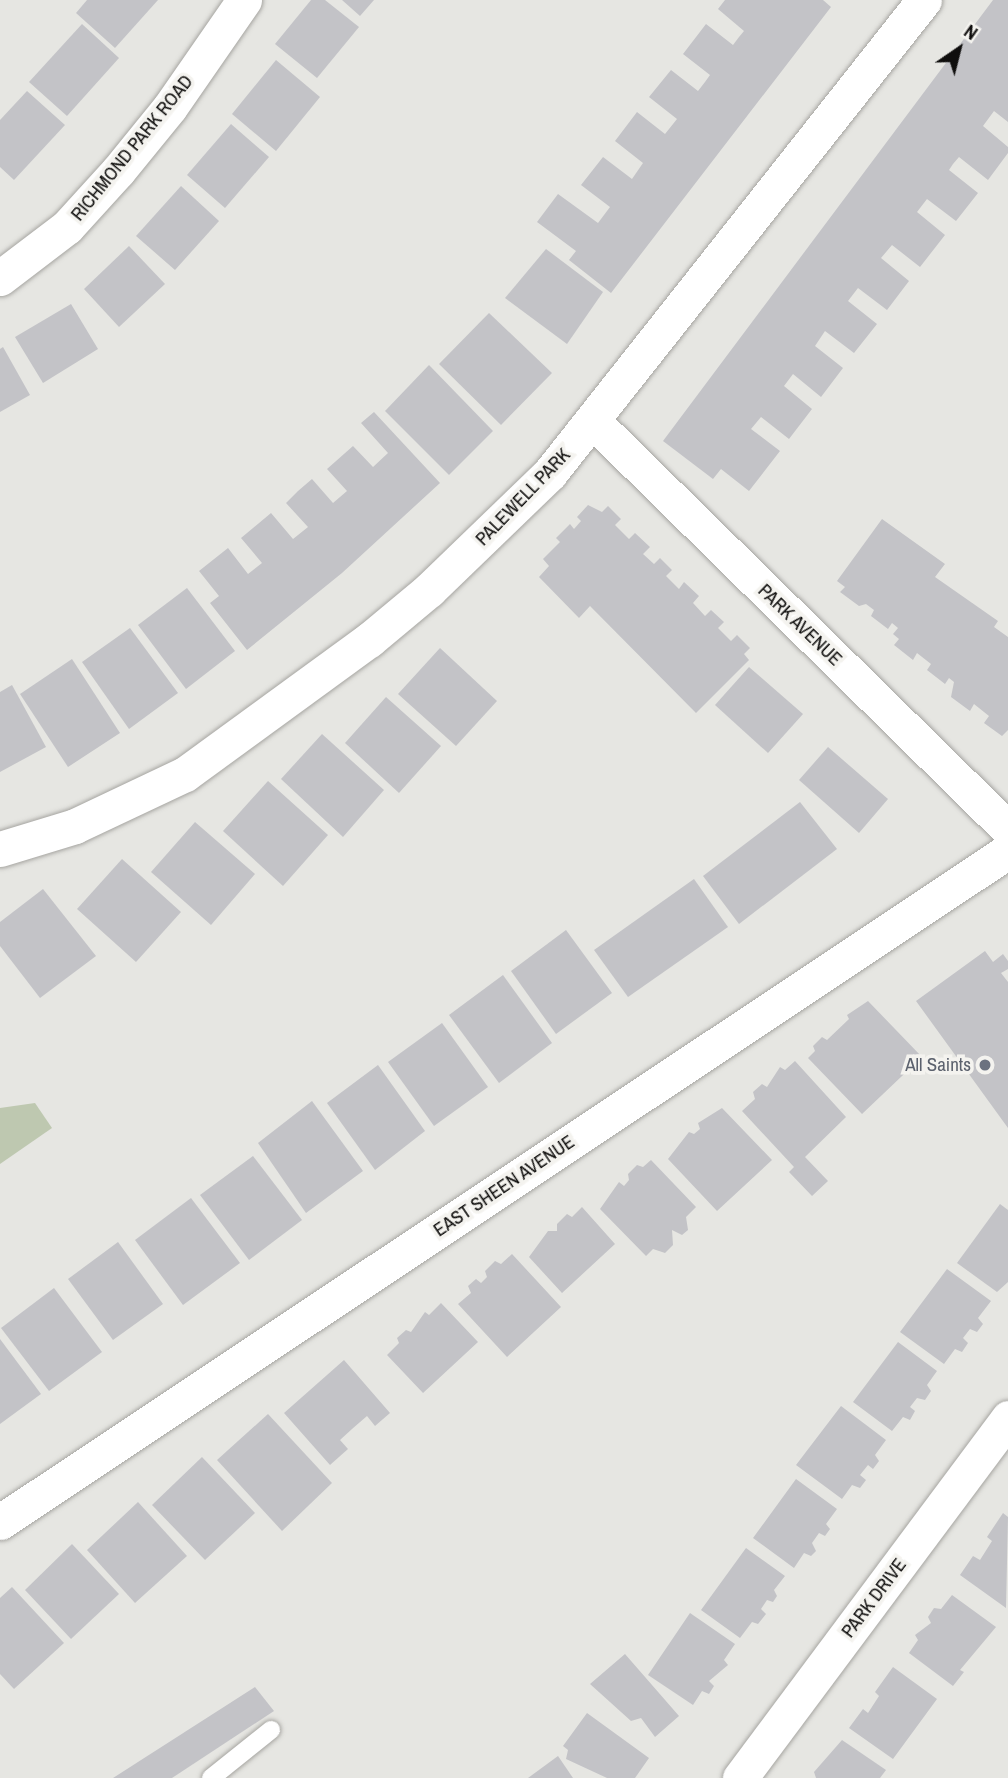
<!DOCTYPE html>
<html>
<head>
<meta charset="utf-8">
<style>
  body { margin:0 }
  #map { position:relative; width:1008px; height:1778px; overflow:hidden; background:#e6e6e2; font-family:"Archivo Narrow",sans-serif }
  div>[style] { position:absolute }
  .green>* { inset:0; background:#bec8b0 }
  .building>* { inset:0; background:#c3c3c7 }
  .roads { filter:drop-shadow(0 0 2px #a6a5a1) drop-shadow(0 0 2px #a6a5a1) }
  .lane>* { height:18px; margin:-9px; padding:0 9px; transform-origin:9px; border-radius:9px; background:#fff }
  .street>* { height:35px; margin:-17.5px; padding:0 17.5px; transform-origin:17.5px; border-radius:17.5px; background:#fff }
  .dots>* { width:19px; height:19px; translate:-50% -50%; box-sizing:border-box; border:4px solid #f4f3ef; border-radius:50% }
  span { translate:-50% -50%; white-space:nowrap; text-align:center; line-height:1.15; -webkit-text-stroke:7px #f4f3ef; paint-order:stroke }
  .street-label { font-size:19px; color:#0f0e0d }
  .worship-label { font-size:19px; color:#5b616d }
  .right { translate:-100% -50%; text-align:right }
  .north { position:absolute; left:924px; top:14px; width:70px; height:70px; -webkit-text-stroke:5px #f4f3ef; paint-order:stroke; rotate:35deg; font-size:19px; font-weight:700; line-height:28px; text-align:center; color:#0f0e0d }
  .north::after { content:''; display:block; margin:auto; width:24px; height:32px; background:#0f0e0d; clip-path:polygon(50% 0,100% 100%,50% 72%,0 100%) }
</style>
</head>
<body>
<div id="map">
  <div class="green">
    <i style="clip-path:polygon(35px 1103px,52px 1128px,0 1164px,0 1108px)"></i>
  </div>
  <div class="building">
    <i style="clip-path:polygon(87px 0,158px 0,115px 48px,76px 13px)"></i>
    <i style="clip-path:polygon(311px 0,325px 0,359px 27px,317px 78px,275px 44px)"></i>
    <i style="clip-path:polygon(342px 0,374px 0,360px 16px)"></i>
    <i style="clip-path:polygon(725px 0,823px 0,831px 7px,611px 293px,569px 260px,576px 251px,537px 222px,558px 194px,598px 223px,610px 207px,581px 185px,603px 157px,632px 179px,643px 163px,615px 141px,637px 112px,665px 134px,677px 119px,649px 97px,671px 70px,698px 91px,705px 82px,710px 75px,683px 54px,706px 24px,733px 45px,739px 37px,744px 31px,718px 9px)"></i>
    <i style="clip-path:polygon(993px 0,1008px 0,1008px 122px,994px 111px,983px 126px,1008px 147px,1008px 153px,988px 180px,959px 157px,953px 164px,949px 170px,978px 193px,956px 221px,927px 199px,917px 212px,945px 235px,920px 267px,892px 245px,881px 258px,909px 281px,887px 310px,858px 288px,848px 301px,877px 324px,854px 353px,825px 331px,815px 346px,843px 368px,821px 397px,793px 374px,784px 386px,812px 409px,789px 439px,761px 417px,751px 429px,780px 451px,749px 491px,721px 469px,713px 479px,663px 441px)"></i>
    <i style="clip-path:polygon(82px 24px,119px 58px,67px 116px,29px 82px)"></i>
    <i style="clip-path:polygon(276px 60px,320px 97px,276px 151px,232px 114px)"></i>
    <i style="clip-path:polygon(27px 91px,65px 125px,14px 180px,0 167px,0 120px)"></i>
    <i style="clip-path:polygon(231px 124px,269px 157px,225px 208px,187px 175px)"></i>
    <i style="clip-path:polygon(181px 186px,219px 221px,175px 270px,136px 236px)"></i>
    <i style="clip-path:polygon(129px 246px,165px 284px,119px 327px,84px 289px)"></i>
    <i style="clip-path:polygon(546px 249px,603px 292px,567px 344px,505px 298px)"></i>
    <i style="clip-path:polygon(71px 304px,98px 349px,43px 383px,15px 337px)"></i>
    <i style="clip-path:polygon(489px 313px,552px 373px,501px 425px,439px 364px)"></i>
    <i style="clip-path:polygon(3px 347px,30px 395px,0 412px,0 349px)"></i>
    <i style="clip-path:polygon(429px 365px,493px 431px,449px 475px,385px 411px)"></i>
    <i style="clip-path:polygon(374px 412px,440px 483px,342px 573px,247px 650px,210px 603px,219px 596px,199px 571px,228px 548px,248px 574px,262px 563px,241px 538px,271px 513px,293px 539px,308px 527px,286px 503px,298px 491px,312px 479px,333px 503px,347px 491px,327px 469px,353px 446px,373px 467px,388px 453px,361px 423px)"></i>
    <i style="clip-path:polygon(588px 505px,602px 512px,608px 506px,621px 519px,615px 525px,629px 539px,635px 533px,650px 547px,643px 554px,654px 564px,660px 558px,672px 570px,666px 576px,679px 589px,684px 582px,699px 596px,693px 603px,705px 616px,711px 610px,724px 622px,718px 628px,731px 641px,737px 635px,750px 648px,744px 654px,749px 660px,696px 713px,590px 606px,579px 618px,539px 577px,549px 566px,543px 559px,560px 542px,556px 538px,570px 524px,574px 529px,581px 521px,577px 517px)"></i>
    <i style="clip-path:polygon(882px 519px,945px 564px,935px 577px,998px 621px,994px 627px,1008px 637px,1008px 730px,1002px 736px,984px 723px,989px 716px,974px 704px,970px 711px,951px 697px,954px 682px,949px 678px,945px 684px,927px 670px,931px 664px,917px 653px,913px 660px,894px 645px,899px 639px,893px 634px,898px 628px,892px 623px,888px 629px,871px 616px,874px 610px,866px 604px,859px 606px,840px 592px,845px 587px,837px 581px)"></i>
    <i style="clip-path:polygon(187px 588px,235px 651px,186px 689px,138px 625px)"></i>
    <i style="clip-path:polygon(130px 628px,178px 693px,129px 729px,82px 662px)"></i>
    <i style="clip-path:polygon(440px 648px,497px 701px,456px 746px,398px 694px)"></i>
    <i style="clip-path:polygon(72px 659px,120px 733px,68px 767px,20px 694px)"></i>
    <i style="clip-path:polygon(749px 667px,803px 714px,768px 753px,715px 705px)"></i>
    <i style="clip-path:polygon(12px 685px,46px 747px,0 772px,0 692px)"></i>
    <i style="clip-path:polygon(386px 697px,441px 746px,399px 793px,345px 743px)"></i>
    <i style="clip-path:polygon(322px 734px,384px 790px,343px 837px,281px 779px)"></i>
    <i style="clip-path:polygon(828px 747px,888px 799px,859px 833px,799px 780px)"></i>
    <i style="clip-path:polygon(268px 781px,328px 835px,283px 886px,223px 831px)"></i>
    <i style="clip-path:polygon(800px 802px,837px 849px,739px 924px,703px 876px)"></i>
    <i style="clip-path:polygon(195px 822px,255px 874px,211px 925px,151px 872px)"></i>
    <i style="clip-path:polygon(122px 859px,181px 912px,136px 962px,77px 909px)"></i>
    <i style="clip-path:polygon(694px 879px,728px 927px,628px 997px,594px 950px)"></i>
    <i style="clip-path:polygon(43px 889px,96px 956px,40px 998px,0 946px,0 922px)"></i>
    <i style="clip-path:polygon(566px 930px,612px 993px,556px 1034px,511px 971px)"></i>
    <i style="clip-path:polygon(985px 951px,993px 962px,1003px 954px,1008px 961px,1008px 969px,1001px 973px,1008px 982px,1008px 1128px,916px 1001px)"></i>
    <i style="clip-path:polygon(503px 975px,552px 1043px,499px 1083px,449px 1015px)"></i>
    <i style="clip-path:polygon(868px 1001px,922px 1057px,862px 1114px,808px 1058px,815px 1051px,813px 1046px,822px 1037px,827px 1040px,849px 1019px,847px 1015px)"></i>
    <i style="clip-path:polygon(442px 1023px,488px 1087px,434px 1126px,388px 1062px)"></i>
    <i style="clip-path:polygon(795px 1061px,846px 1117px,805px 1157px,828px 1181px,812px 1196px,789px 1172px,794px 1167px,742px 1111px,755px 1099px,753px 1092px,762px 1084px,767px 1087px,780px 1067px,785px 1070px)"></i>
    <i style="clip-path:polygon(378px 1065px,425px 1131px,375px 1170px,327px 1103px)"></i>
    <i style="clip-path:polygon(312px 1101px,363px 1171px,306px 1213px,258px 1143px)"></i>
    <i style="clip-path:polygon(722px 1108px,772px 1160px,717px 1211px,668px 1159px,689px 1132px,694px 1134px,700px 1129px,698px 1123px)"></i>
    <i style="clip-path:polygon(253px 1156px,302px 1220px,249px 1260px,200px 1195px)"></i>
    <i style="clip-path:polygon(651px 1160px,696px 1207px,686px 1217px,688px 1230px,682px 1235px,672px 1230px,673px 1245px,665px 1253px,653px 1249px,646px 1256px,600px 1209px,619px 1182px,624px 1186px,629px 1180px,628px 1174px,637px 1165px,643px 1167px)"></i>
    <i style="clip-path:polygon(191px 1198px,240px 1263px,183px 1305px,135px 1240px)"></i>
    <i style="clip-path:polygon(1000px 1204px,1008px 1210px,1008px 1282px,997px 1292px,957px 1263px)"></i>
    <i style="clip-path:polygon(582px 1207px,615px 1244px,562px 1293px,529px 1257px,548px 1231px,557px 1231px,557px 1224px,567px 1214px,572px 1217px)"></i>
    <i style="clip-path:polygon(118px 1242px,163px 1304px,113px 1340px,68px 1279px)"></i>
    <i style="clip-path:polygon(512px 1254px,561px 1307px,507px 1357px,458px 1304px,471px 1293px,468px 1286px,476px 1279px,481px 1283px,487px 1277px,485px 1271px,495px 1261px,501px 1264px)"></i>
    <i style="clip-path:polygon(947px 1269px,991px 1301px,978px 1318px,983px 1324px,977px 1332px,970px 1329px,963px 1338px,968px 1343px,962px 1352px,955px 1349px,944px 1364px,900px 1332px)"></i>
    <i style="clip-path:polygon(54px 1288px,102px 1352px,49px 1391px,1px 1328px)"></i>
    <i style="clip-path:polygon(441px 1303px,478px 1342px,423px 1393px,387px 1355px,399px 1343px,397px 1338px,406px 1330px,411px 1332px,425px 1312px,429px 1315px)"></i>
    <i style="clip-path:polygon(0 1339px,41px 1394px,0 1424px)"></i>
    <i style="clip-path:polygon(898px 1342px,937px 1371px,927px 1385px,931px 1391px,925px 1400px,917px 1398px,910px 1407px,915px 1411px,910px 1420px,903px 1417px,892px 1431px,853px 1402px)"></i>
    <i style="clip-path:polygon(344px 1360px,390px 1413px,375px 1426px,367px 1416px,352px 1429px,340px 1440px,348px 1449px,330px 1465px,284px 1413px)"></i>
    <i style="clip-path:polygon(841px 1406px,886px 1440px,875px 1455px,879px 1461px,873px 1469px,868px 1465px,860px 1475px,866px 1480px,860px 1488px,852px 1485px,842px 1499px,796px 1465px)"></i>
    <i style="clip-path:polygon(268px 1414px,332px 1483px,282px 1531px,217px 1460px)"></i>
    <i style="clip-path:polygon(202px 1457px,255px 1513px,205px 1560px,152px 1505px)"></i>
    <i style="clip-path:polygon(796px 1479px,837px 1509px,826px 1524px,830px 1529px,825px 1536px,819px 1533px,812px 1543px,816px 1551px,811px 1556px,804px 1553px,794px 1568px,753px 1538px)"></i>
    <i style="clip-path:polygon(138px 1502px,187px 1556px,135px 1603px,87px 1550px)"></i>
    <i style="clip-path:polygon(1003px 1513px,1008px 1517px,1006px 1608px,960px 1575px,973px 1556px,980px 1560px,992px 1541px,987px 1537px)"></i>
    <i style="clip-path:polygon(72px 1544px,119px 1594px,71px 1639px,25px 1590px)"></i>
    <i style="clip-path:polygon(746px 1548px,785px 1576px,774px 1590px,777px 1596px,773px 1602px,767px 1600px,761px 1609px,766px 1614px,758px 1624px,752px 1622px,740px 1638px,701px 1610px)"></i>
    <i style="clip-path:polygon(12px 1587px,64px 1643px,14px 1689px,0 1674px,0 1598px)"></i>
    <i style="clip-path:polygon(952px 1595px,996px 1627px,960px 1670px,964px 1672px,953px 1686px,909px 1653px,918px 1640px,915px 1635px,931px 1623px,928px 1617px,934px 1608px,941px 1609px)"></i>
    <i style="clip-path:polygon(690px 1613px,735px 1644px,724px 1660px,728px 1665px,709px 1681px,714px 1686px,709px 1694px,702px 1691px,693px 1705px,648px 1675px)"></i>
    <i style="clip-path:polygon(625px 1654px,679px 1716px,655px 1737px,641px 1718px,631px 1721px,590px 1684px)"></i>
    <i style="clip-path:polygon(893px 1667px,937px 1699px,893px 1759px,849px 1728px,863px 1709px,868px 1713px,879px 1696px,875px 1692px)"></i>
    <i style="clip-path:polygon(255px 1687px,274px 1711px,172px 1778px,113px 1778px)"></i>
    <i style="clip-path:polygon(587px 1713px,649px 1758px,635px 1778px,607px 1778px,566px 1759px,568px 1750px,563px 1746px)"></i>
    <i style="clip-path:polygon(842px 1740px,886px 1770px,880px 1778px,816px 1778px,814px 1772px)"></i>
    <i style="clip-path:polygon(558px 1756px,573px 1778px,528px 1778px)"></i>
  </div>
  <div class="roads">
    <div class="lane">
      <i style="left:211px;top:1778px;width:77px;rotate:-38.7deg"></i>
    </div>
    <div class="street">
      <i style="left:0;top:278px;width:84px;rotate:-37.3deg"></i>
      <i style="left:67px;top:227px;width:76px;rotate:-47.7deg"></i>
      <i style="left:118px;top:171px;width:82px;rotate:-50.9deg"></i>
      <i style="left:170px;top:107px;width:130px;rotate:-55.3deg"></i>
      <i style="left:593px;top:421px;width:582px;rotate:44.51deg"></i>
      <i style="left:0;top:849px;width:78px;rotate:-17deg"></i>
      <i style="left:75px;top:826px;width:122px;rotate:-25.3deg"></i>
      <i style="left:185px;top:774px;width:228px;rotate:-36.1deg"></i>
      <i style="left:369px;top:640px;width:78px;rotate:-39.8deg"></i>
      <i style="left:429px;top:590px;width:168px;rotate:-44deg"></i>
      <i style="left:550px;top:473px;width:603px;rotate:-51.67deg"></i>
      <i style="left:0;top:1522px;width:1211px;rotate:-33.65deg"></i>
      <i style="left:740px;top:1778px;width:449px;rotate:-53.3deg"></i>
    </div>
  </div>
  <div class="dots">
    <i style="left:985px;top:1065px;background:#6b7280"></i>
  </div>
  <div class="street-label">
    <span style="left:132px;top:148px;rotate:-51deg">RICHMOND PARK ROAD</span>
    <span style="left:523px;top:497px;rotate:-46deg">PALEWELL PARK</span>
    <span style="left:800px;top:625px;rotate:44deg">PARK AVENUE</span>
    <span style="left:504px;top:1186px;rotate:-34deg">EAST SHEEN AVENUE</span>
    <span style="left:874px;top:1598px;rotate:-53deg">PARK DRIVE</span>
  </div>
  <div class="worship-label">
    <span class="right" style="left:971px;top:1065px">All Saints</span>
  </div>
  <div class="north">N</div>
</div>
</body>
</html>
